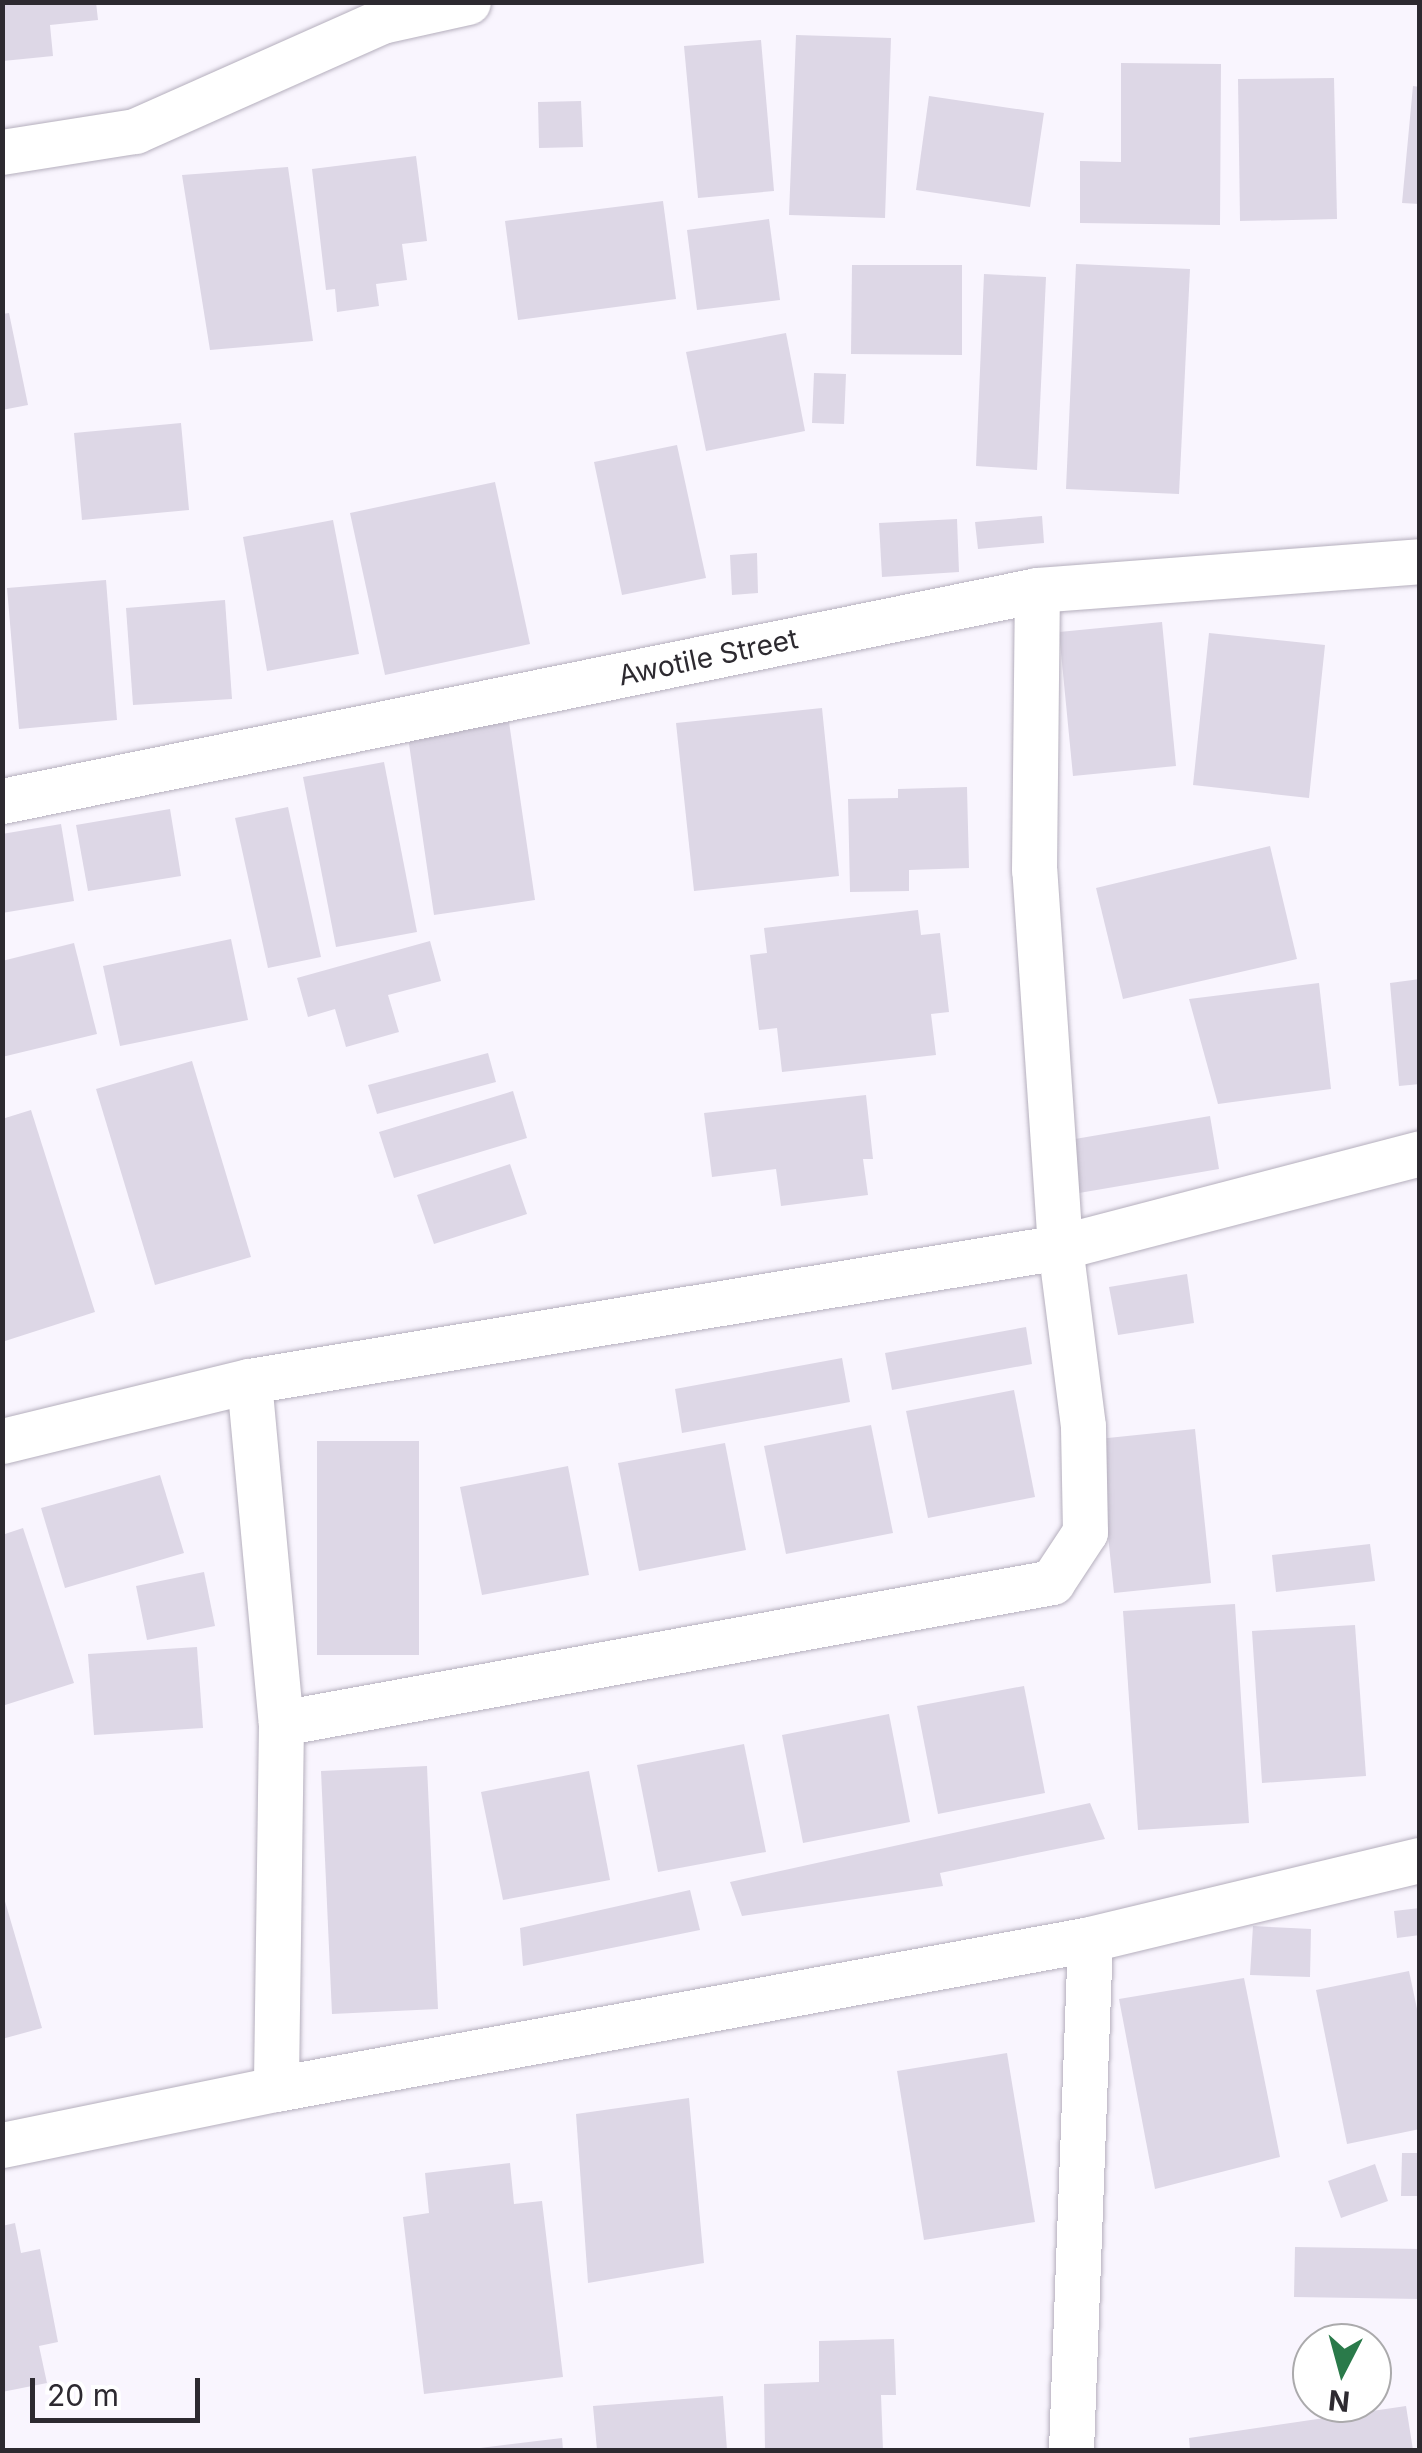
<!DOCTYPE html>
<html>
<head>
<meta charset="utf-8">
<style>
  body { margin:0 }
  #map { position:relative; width:1422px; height:2453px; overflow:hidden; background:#f9f5fe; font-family:Inter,sans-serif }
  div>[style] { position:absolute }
  .building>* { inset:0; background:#ddd7e6 }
  .roads { filter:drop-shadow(0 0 2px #b5afbd) drop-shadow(0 0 2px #b5afbd) }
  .minor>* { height:45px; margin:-22.5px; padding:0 22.5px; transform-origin:22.5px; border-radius:22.5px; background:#fff }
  span { translate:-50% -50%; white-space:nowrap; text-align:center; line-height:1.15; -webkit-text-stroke:8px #fff; paint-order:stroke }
  .street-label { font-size:28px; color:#2d2a30 }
  .frame { position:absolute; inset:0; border:5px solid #2d2a30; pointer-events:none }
  .north { position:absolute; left:1292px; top:2323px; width:100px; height:100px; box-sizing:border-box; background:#fff; border:2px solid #abaaac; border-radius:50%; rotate:186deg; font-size:28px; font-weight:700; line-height:40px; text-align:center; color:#2d2a30 }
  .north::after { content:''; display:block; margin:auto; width:35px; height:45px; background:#2a7a4a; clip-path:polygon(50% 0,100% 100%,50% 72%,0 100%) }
  .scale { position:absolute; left:30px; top:2378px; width:170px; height:45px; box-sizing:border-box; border:5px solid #2d2a30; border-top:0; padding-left:12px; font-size:30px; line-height:35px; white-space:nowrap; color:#2d2a30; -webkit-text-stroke:8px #fff; paint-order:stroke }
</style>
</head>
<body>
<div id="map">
  <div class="building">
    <i style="clip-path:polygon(2px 2px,96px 2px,98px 20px,50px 25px,53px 56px,3px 61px)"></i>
    <i style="clip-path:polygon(796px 35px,891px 38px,885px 218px,789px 215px)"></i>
    <i style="clip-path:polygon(761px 40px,774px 191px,698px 198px,684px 46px)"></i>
    <i style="clip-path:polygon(1121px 63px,1221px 64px,1220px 225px,1080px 223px,1080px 161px,1121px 162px)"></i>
    <i style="clip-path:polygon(1334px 78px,1337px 219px,1240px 221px,1238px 79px)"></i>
    <i style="clip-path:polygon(1413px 86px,1420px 87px,1420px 204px,1402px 203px)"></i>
    <i style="clip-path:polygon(929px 96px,1044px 113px,1030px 207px,916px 190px)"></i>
    <i style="clip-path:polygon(581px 101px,583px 147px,539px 148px,538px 102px)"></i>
    <i style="clip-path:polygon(416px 156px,427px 241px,402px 244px,407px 280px,376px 284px,379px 306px,337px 312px,335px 289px,326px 290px,312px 169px)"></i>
    <i style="clip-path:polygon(288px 167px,313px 341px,210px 350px,182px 175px)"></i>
    <i style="clip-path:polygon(663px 201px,676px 299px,518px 320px,505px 221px)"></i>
    <i style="clip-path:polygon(769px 219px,780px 300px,697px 310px,687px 230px)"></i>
    <i style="clip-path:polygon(1076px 264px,1190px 269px,1179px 494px,1066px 489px)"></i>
    <i style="clip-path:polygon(852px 265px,962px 265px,962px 355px,851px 354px)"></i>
    <i style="clip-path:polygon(984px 274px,1046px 277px,1037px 470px,976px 466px)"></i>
    <i style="clip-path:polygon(9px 313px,28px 405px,2px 410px,2px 314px)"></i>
    <i style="clip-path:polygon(786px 333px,805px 431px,706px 451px,686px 352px)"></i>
    <i style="clip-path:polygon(814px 373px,846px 374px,844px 424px,812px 423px)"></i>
    <i style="clip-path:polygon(181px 423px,189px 510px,82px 520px,74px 433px)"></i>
    <i style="clip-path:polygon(677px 445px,706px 578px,622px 595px,594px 462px)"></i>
    <i style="clip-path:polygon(495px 482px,530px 644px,385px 675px,350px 513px)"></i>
    <i style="clip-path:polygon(1042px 516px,1044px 543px,978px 549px,975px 522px)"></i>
    <i style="clip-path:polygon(957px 519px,959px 572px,882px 577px,879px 523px)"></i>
    <i style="clip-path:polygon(333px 520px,359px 654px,267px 671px,243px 537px)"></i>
    <i style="clip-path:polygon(757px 553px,758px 593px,732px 595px,730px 555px)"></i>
    <i style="clip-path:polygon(106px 580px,117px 720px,19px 729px,7px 588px)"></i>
    <i style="clip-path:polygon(225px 600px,232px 699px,133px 705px,126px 608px)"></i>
    <i style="clip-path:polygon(1162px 622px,1176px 766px,1073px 776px,1059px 632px)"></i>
    <i style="clip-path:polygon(1209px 633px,1325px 645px,1309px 798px,1193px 785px)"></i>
    <i style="clip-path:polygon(822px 708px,839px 876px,694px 891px,676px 723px)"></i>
    <i style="clip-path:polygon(509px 722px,535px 900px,434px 915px,408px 737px)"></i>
    <i style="clip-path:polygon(384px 762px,417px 932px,336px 947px,303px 777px)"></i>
    <i style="clip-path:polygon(967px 787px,969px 868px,909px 870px,909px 891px,850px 892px,848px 799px,898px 798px,898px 789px)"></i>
    <i style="clip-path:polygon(288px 807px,321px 957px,268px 968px,235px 818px)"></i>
    <i style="clip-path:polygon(170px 809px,181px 876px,88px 891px,76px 825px)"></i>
    <i style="clip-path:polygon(61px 824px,74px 901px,2px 913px,2px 834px)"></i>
    <i style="clip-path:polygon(1270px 846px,1297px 959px,1123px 999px,1096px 888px)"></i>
    <i style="clip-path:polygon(918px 910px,921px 935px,940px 933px,949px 1012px,931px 1014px,936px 1055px,782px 1072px,777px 1028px,759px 1030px,750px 955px,767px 953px,764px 928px)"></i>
    <i style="clip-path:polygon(231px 939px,248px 1020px,120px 1046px,103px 966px)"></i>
    <i style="clip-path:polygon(430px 941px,441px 981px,388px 995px,399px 1032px,346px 1047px,335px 1009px,308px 1017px,297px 978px)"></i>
    <i style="clip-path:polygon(74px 943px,97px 1034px,2px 1057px,2px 961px)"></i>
    <i style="clip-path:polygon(1420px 979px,1420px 1084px,1399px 1086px,1390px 983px)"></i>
    <i style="clip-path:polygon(1319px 983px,1331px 1089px,1218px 1104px,1189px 999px)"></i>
    <i style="clip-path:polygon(488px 1053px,496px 1082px,377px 1114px,368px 1085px)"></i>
    <i style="clip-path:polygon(192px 1061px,251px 1257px,155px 1285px,96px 1089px)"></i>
    <i style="clip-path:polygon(513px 1091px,527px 1138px,394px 1178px,379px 1132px)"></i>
    <i style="clip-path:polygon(866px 1095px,873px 1159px,863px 1159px,868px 1195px,781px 1206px,776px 1169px,712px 1177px,704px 1113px)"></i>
    <i style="clip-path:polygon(31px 1110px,95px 1312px,2px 1342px,2px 1119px)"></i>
    <i style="clip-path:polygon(1210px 1116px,1219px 1169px,1079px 1193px,1069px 1140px)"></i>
    <i style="clip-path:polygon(510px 1164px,527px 1214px,434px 1244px,417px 1195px)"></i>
    <i style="clip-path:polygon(1187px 1274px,1194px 1323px,1118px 1335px,1109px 1287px)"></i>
    <i style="clip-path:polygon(1026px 1327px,1032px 1364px,892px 1390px,885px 1353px)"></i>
    <i style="clip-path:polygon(842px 1358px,850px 1402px,682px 1433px,675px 1389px)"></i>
    <i style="clip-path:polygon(1014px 1390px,1035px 1497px,928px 1518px,906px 1411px)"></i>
    <i style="clip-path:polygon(871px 1425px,893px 1533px,786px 1554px,764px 1446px)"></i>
    <i style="clip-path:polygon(1195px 1429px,1211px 1583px,1114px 1593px,1098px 1439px)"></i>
    <i style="clip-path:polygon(317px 1441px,419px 1441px,419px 1655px,317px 1655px)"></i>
    <i style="clip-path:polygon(725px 1443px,746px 1550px,639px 1571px,618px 1463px)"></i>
    <i style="clip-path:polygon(568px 1466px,589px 1575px,482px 1595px,460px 1487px)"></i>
    <i style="clip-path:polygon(160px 1475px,184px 1553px,65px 1588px,41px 1508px)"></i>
    <i style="clip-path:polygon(23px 1528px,74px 1683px,2px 1706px,2px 1535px)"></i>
    <i style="clip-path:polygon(1370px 1544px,1375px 1581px,1276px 1592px,1272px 1555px)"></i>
    <i style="clip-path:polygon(204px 1572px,215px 1626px,147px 1640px,136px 1586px)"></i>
    <i style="clip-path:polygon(1235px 1604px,1249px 1823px,1138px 1830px,1123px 1611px)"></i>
    <i style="clip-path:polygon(1355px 1625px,1366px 1776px,1262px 1783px,1252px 1631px)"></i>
    <i style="clip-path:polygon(197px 1647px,203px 1728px,94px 1735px,88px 1654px)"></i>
    <i style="clip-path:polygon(1024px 1686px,1045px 1793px,938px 1814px,917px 1706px)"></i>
    <i style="clip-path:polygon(889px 1714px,910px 1822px,803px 1843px,782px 1735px)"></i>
    <i style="clip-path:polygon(744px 1744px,766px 1852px,658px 1872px,637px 1765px)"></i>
    <i style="clip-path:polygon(427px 1766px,438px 2009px,332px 2014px,321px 1771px)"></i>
    <i style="clip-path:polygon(589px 1771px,610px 1880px,503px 1900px,481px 1792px)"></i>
    <i style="clip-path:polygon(1090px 1803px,1105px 1839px,940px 1873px,943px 1886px,742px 1916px,730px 1882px)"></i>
    <i style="clip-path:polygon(690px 1890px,700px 1930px,523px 1966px,520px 1928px)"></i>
    <i style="clip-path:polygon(2px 1891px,42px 2028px,2px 2039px)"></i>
    <i style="clip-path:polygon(1420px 1908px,1420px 1935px,1397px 1938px,1394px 1911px)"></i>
    <i style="clip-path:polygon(1253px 1926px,1311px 1929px,1310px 1977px,1250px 1975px)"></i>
    <i style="clip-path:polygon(1409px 1971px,1420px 2023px,1420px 2129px,1347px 2144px,1316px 1990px)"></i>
    <i style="clip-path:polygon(1244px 1978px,1280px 2157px,1155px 2189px,1119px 1999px)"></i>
    <i style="clip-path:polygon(1007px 2053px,1035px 2222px,924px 2240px,897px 2071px)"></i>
    <i style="clip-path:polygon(689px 2098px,704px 2263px,588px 2283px,576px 2114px)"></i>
    <i style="clip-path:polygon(1402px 2153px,1420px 2153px,1420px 2196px,1401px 2196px)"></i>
    <i style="clip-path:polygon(510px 2163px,514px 2204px,542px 2201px,563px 2377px,424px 2394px,403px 2217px,429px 2213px,425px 2173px)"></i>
    <i style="clip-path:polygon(1375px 2164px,1388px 2201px,1341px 2218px,1328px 2181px)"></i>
    <i style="clip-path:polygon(15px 2223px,21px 2253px,40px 2249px,58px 2342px,39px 2346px,47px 2383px,2px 2392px,2px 2226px)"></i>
    <i style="clip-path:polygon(1295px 2247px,1420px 2249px,1420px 2299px,1294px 2297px)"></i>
    <i style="clip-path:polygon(894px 2339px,896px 2395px,881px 2395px,883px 2450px,765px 2450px,764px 2384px,819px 2382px,819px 2341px)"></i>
    <i style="clip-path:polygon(723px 2396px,727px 2450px,597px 2450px,593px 2406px)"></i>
    <i style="clip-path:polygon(1406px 2406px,1413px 2450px,1190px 2450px,1189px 2438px)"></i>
    <i style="clip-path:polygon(562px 2438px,563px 2450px,480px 2450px,480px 2448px)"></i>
  </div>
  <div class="roads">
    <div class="minor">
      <i style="left:2px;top:152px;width:135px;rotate:-9deg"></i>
      <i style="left:135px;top:131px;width:270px;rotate:-24deg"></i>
      <i style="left:382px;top:21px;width:88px;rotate:-12.5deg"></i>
      <i style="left:2px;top:801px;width:1056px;rotate:-11.52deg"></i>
      <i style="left:1037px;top:590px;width:384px;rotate:-4.3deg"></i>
      <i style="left:249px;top:1381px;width:343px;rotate:84.7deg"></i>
      <i style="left:281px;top:1723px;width:366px;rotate:90.8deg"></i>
      <i style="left:2px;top:1441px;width:254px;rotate:-13.7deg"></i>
      <i style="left:249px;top:1381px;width:822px;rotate:-9.38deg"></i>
      <i style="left:1060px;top:1247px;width:372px;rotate:-14.6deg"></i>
      <i style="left:281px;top:1723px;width:784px;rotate:-10.36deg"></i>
      <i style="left:1052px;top:1582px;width:60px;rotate:-56.6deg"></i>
      <i style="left:1085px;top:1532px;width:106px;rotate:-91.1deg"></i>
      <i style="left:1083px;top:1426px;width:180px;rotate:-97.3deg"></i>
      <i style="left:1060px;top:1247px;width:378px;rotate:-93.9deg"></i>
      <i style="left:1034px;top:870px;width:280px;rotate:-89.4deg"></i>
      <i style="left:2px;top:2145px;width:280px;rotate:-11.6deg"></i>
      <i style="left:276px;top:2089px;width:828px;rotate:-10.44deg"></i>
      <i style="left:1090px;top:1939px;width:339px;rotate:-13.5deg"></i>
      <i style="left:1071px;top:2450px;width:511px;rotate:-87.87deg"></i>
    </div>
  </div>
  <div class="street-label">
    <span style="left:708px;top:657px;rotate:-12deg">Awotile Street</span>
  </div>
  <div class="frame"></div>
  <div class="north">N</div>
  <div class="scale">20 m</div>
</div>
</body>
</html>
